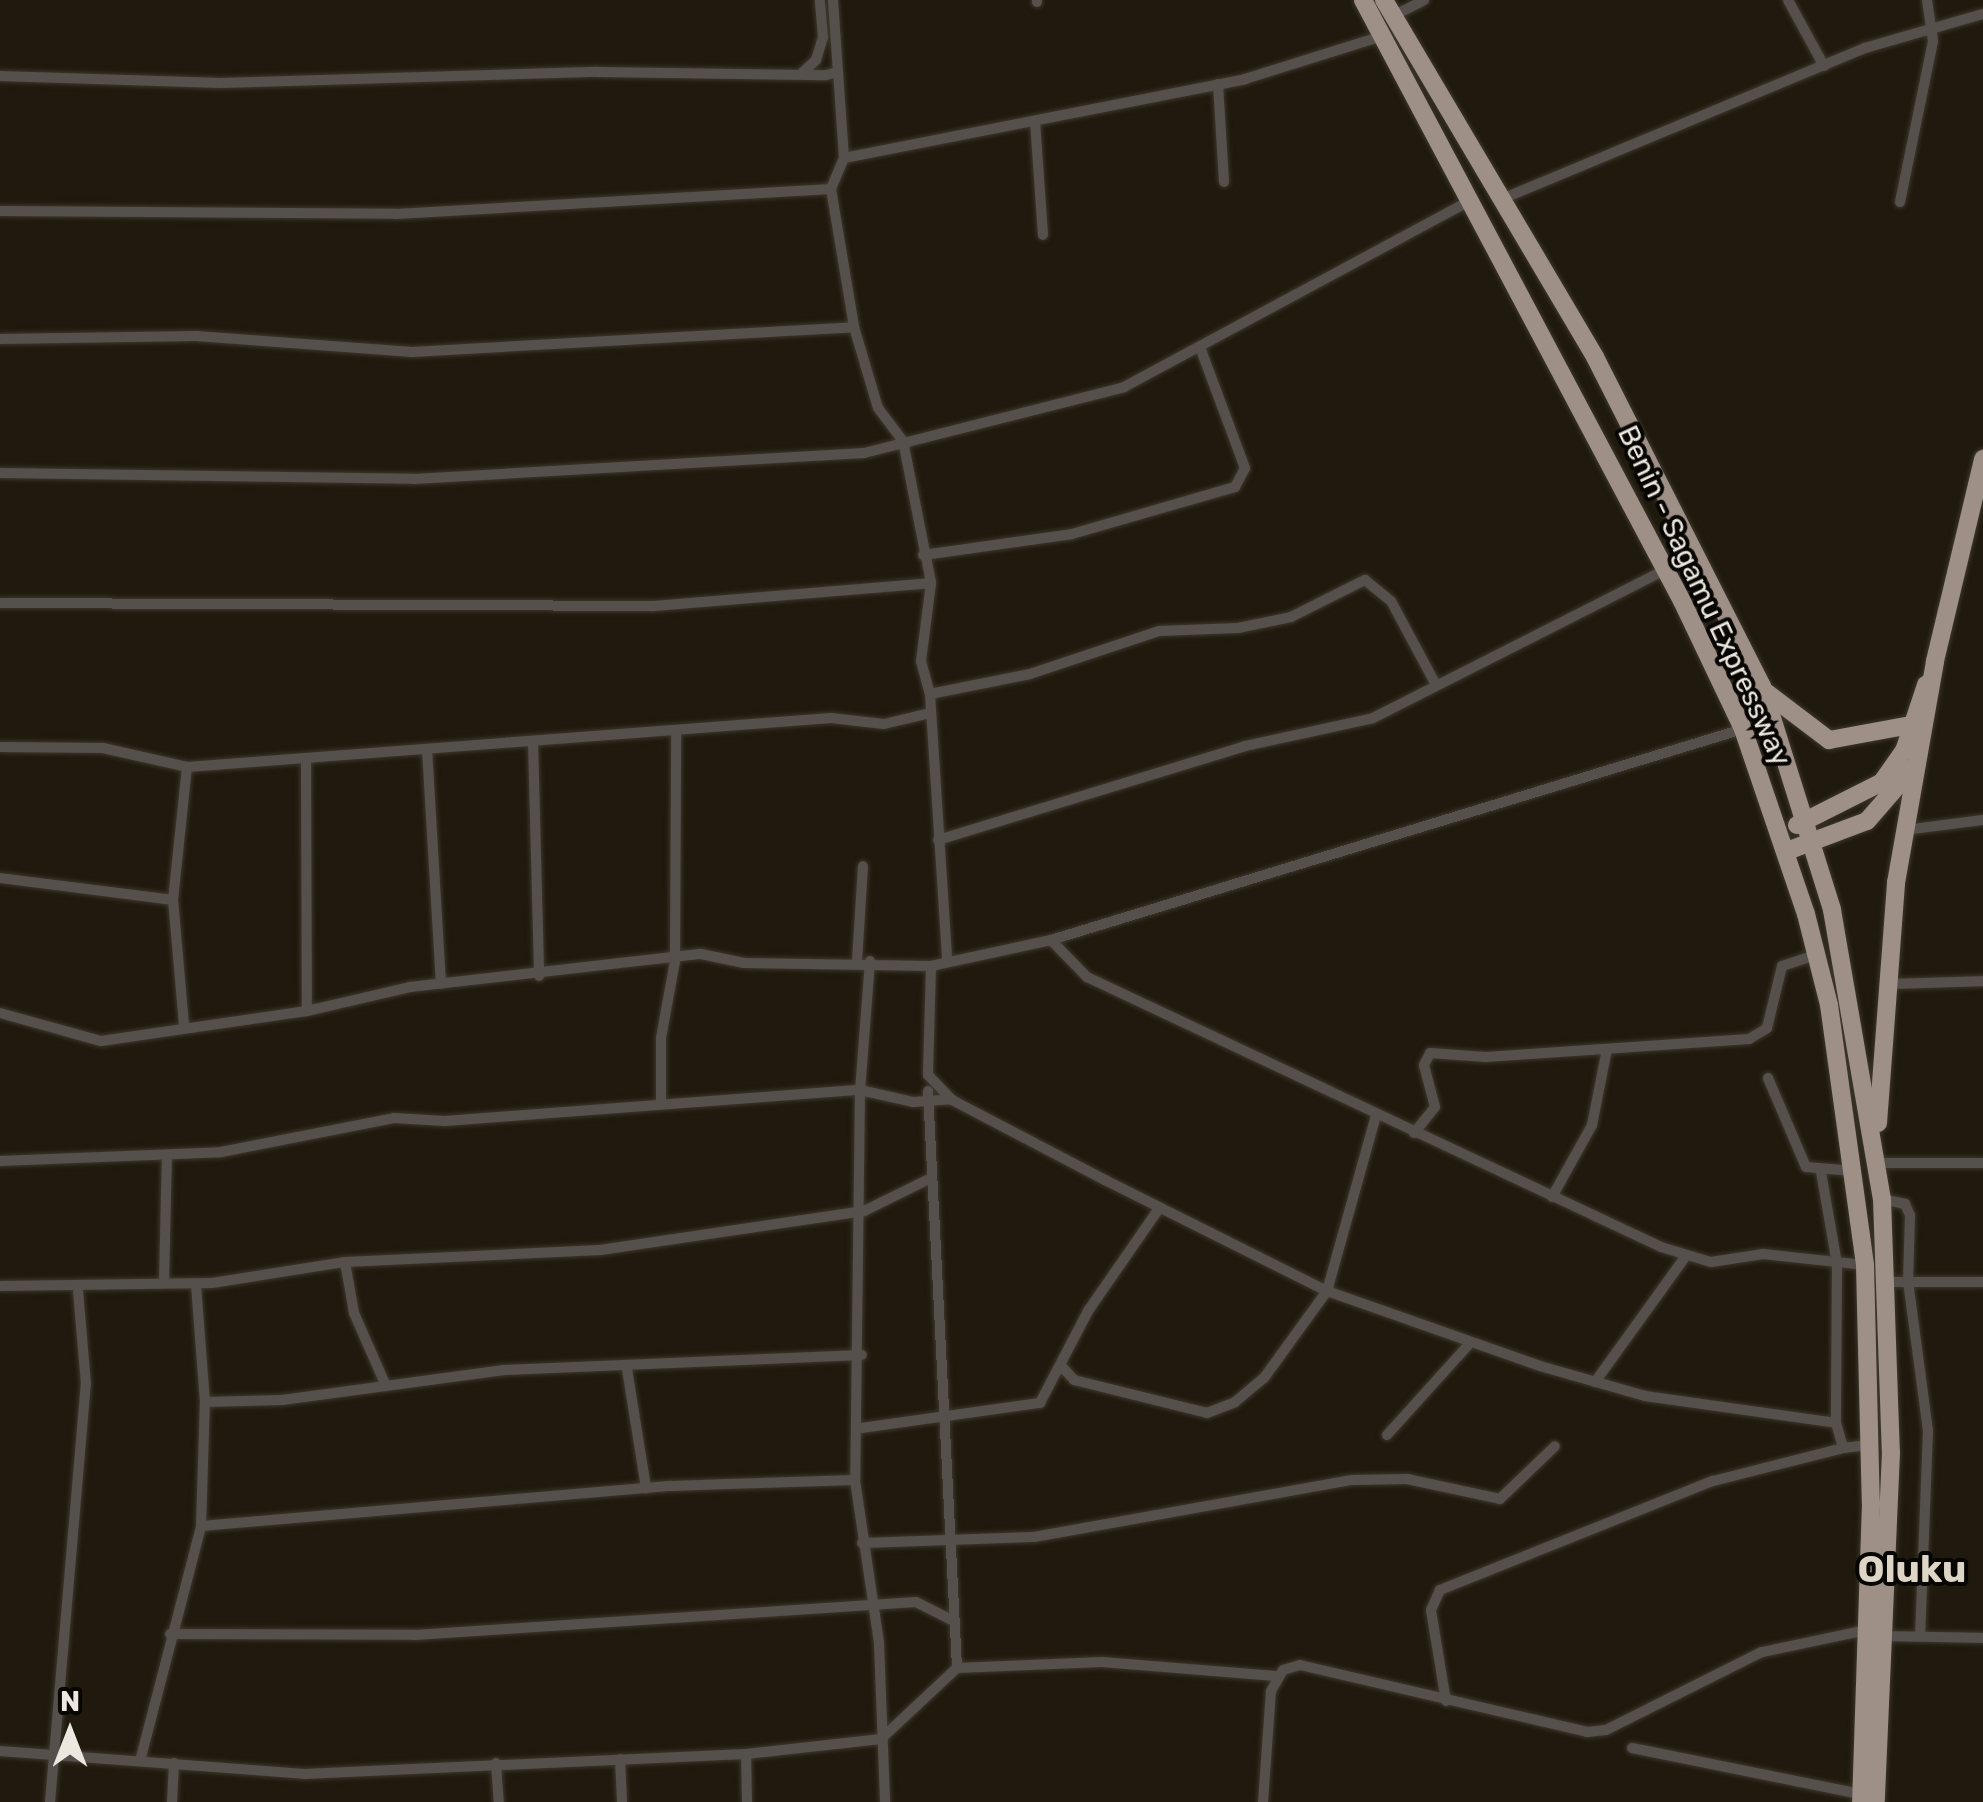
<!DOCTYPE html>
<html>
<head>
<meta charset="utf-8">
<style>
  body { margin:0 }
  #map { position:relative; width:1983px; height:1802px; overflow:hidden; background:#201a0e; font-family:Rubik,sans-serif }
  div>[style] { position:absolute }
  .roads { filter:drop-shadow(0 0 2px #3d372b) drop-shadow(0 0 2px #3d372b) }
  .minor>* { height:10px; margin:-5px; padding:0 5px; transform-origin:5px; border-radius:5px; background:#56504c }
  .trunk>* { height:18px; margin:-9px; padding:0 9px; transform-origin:9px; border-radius:9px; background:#9e9087 }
  span { translate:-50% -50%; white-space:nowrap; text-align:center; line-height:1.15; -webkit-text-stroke:8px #080603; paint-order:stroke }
  .street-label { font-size:28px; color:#ece8e0 }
  .district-label { font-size:38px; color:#ddd6c6; font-weight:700 }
  .north { position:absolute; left:20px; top:1682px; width:100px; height:100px; -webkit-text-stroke:8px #080603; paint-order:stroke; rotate:0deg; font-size:28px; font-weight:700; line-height:40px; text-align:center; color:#ece8e0 }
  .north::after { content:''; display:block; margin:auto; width:35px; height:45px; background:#ece8e0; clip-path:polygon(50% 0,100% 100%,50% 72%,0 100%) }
</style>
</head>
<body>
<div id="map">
  <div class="roads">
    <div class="minor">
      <i style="left:1037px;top:0;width:2px;rotate:90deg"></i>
      <i style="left:1788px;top:0;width:75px;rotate:61.4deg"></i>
      <i style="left:1393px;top:16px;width:35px;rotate:-27deg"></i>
      <i style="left:838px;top:72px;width:86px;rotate:86deg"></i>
      <i style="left:844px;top:158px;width:34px;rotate:113deg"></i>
      <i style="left:831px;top:189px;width:140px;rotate:80.5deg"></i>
      <i style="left:854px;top:327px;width:84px;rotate:73.5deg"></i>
      <i style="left:878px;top:408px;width:41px;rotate:52.9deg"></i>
      <i style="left:903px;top:441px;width:145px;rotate:78.8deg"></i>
      <i style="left:931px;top:583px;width:79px;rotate:97.3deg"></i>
      <i style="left:921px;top:661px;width:34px;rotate:75deg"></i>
      <i style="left:930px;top:694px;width:265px;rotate:86.3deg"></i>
      <i style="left:801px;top:74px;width:21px;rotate:-43deg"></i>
      <i style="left:816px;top:60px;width:24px;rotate:-73deg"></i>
      <i style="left:823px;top:37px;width:37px;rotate:-95deg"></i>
      <i style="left:0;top:76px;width:221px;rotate:1.8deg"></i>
      <i style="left:221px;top:83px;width:377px;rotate:-1.7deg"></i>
      <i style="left:598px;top:72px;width:228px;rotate:0.8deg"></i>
      <i style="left:826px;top:75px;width:12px;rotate:-14deg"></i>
      <i style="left:838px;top:72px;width:72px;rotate:-94deg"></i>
      <i style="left:1218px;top:84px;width:98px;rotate:86.5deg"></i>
      <i style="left:1035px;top:121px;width:114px;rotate:86deg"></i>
      <i style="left:844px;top:158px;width:409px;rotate:-11.1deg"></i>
      <i style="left:1245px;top:79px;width:144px;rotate:-17.4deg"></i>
      <i style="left:1502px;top:199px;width:393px;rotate:-22.6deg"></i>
      <i style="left:1865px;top:48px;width:123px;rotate:-16.1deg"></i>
      <i style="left:1900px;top:202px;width:164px;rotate:-78.4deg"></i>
      <i style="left:1933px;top:41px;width:41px;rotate:-98.3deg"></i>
      <i style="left:0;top:211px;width:396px;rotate:0.4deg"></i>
      <i style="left:396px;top:214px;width:436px;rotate:-3.3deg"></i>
      <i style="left:0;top:339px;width:196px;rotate:-0.9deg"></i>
      <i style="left:196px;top:336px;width:217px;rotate:4.2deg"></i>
      <i style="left:412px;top:352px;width:443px;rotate:-3.2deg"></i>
      <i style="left:0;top:473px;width:414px;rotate:0.8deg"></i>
      <i style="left:414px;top:479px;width:451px;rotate:-3.3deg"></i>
      <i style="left:864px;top:453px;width:268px;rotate:-14.2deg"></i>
      <i style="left:1124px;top:387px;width:395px;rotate:-28.3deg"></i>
      <i style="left:923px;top:555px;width:150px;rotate:-8deg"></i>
      <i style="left:1072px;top:534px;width:170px;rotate:-16.1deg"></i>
      <i style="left:1235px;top:487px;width:21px;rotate:-62deg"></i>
      <i style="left:1245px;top:468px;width:129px;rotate:-110.4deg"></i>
      <i style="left:0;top:603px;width:653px;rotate:0.26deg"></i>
      <i style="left:653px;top:606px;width:279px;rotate:-4.7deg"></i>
      <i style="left:930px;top:694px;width:102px;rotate:-11.3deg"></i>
      <i style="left:1030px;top:674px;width:136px;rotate:-18.4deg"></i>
      <i style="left:1159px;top:631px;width:79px;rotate:-2.2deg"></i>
      <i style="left:1238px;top:628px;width:54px;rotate:-11.7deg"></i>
      <i style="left:1291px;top:617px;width:83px;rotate:-26.6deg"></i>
      <i style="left:1365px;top:580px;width:33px;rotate:39deg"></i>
      <i style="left:1391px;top:601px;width:95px;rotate:61.8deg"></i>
      <i style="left:533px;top:741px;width:235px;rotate:88.5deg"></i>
      <i style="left:0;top:747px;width:103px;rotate:0.6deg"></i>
      <i style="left:103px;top:748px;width:86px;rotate:12.7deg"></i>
      <i style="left:187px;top:767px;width:646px;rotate:-4.35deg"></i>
      <i style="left:831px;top:718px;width:53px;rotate:6.5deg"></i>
      <i style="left:884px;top:724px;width:47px;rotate:-13.4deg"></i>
      <i style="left:427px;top:749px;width:235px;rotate:86.6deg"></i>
      <i style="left:306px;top:759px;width:252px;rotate:89.8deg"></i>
      <i style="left:1905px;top:830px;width:79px;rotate:-7.3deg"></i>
      <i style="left:938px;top:840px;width:321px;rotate:-17deg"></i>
      <i style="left:1245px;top:746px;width:131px;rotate:-12.3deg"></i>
      <i style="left:1373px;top:718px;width:327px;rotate:-26.9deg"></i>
      <i style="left:0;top:878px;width:174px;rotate:7.2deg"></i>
      <i style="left:1051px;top:940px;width:52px;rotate:45.8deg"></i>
      <i style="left:1087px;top:977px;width:634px;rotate:25.19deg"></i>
      <i style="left:1661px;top:1247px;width:52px;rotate:16.7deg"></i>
      <i style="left:1711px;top:1262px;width:53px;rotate:-8.7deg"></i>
      <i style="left:1763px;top:1254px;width:103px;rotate:6.2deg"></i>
      <i style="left:857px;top:961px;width:95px;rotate:-86.4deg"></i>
      <i style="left:870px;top:961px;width:129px;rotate:94.4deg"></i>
      <i style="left:860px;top:1090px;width:390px;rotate:90.7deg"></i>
      <i style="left:855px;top:1480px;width:165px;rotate:81.6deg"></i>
      <i style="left:879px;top:1643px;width:159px;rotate:87.8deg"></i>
      <i style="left:931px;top:966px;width:109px;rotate:91.6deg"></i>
      <i style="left:928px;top:1075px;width:35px;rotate:46deg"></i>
      <i style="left:952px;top:1100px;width:173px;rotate:27.6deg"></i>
      <i style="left:1105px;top:1180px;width:248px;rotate:26.6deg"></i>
      <i style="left:1327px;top:1291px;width:226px;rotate:19.4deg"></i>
      <i style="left:1540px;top:1366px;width:109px;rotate:15.9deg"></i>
      <i style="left:1645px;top:1396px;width:193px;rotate:8deg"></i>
      <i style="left:1836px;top:1423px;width:26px;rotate:74deg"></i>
      <i style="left:1843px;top:1448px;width:25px;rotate:-7deg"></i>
      <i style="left:1889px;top:984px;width:94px;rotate:-1.8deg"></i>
      <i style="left:0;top:1013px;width:105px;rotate:15.5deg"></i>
      <i style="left:101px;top:1041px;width:208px;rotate:-8.3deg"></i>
      <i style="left:307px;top:1011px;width:106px;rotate:-13.1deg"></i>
      <i style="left:410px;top:987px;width:293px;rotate:-6.5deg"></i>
      <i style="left:701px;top:954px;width:44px;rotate:11.8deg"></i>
      <i style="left:744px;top:963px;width:187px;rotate:0.9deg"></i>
      <i style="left:931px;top:966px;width:123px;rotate:-12.2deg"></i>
      <i style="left:1051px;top:940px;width:723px;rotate:-16.96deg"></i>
      <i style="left:184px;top:1025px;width:125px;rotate:-95deg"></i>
      <i style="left:173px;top:900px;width:134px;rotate:-84deg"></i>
      <i style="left:1768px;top:1078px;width:97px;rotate:66.9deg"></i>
      <i style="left:1806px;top:1167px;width:48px;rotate:4.8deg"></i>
      <i style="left:928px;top:1091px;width:578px;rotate:87.12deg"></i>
      <i style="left:661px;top:1103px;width:65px;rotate:-90deg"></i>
      <i style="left:661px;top:1038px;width:78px;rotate:-79.7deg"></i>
      <i style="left:675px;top:961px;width:229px;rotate:-89.7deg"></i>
      <i style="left:1414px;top:1133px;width:33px;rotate:-51deg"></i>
      <i style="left:1435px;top:1107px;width:43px;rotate:-104.7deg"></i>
      <i style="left:1424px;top:1065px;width:13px;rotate:-63deg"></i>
      <i style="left:1430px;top:1053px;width:56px;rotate:4.1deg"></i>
      <i style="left:1486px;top:1057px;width:264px;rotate:-3.9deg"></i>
      <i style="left:1749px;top:1039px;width:21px;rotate:-31deg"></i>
      <i style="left:1767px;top:1028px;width:64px;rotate:-76.4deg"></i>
      <i style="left:1782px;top:966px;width:36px;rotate:-18deg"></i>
      <i style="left:0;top:1161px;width:221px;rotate:-2.3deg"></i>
      <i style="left:221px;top:1152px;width:176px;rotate:-11.1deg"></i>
      <i style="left:394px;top:1118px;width:51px;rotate:3.4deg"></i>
      <i style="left:445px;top:1121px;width:416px;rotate:-4.3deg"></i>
      <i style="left:860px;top:1090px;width:54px;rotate:12.8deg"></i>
      <i style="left:913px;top:1102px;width:39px;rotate:-4deg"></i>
      <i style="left:1879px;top:1163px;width:104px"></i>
      <i style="left:1821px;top:1172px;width:93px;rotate:80.1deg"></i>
      <i style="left:1837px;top:1264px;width:159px;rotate:90.4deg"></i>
      <i style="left:1552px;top:1197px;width:82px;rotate:-60.9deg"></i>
      <i style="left:1592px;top:1125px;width:77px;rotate:-78.8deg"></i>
      <i style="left:1882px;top:1199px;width:24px;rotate:12deg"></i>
      <i style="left:1905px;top:1204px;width:12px;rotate:66deg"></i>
      <i style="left:1910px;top:1215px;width:66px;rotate:91.7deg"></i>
      <i style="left:1908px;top:1281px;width:150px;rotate:82.4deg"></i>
      <i style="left:1928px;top:1430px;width:206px;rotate:92.2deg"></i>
      <i style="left:345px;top:1262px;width:52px;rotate:80deg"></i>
      <i style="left:354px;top:1313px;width:80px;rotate:66.3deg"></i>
      <i style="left:1885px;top:1282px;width:98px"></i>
      <i style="left:164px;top:1283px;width:128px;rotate:-88.7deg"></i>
      <i style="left:0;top:1286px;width:212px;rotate:-0.8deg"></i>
      <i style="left:212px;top:1283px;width:135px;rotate:-9deg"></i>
      <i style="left:345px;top:1262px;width:255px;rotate:-2.7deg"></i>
      <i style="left:600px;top:1250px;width:267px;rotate:-8.4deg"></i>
      <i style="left:864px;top:1211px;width:70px;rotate:-26.2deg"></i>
      <i style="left:1063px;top:1368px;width:16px;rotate:47deg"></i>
      <i style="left:1074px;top:1380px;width:137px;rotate:13.9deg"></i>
      <i style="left:1207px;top:1413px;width:30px;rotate:-21deg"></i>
      <i style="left:1235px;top:1402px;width:38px;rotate:-40deg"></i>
      <i style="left:1264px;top:1378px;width:107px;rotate:-54.1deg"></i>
      <i style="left:1327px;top:1291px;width:183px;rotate:-74.4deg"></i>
      <i style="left:627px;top:1369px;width:121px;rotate:80.9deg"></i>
      <i style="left:1595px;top:1382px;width:154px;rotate:-54.2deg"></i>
      <i style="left:205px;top:1402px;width:77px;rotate:-1.5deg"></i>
      <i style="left:282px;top:1400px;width:224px;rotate:-7.7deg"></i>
      <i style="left:504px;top:1370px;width:358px;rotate:-2.4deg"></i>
      <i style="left:861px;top:1428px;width:181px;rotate:-8deg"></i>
      <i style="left:1040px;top:1403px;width:104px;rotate:-62.4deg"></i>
      <i style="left:1088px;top:1311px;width:126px;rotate:-55.3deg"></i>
      <i style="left:1387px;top:1435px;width:125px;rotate:-47.9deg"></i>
      <i style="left:201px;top:1526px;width:472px;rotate:-4.9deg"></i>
      <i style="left:671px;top:1486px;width:184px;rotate:-1.9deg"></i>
      <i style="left:862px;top:1543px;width:172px;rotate:-2deg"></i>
      <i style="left:1034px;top:1537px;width:323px;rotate:-10.2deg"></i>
      <i style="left:1352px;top:1480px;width:55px;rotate:-1deg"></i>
      <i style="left:1407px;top:1479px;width:95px;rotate:12.1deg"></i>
      <i style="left:1500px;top:1499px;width:76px;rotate:-43.9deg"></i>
      <i style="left:170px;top:1634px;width:245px;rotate:0.2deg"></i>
      <i style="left:415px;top:1635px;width:502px;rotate:-3.77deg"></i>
      <i style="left:916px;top:1602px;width:40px;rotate:26.6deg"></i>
      <i style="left:1887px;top:1636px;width:96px;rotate:1.2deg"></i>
      <i style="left:1446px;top:1701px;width:92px;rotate:-99.4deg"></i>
      <i style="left:1431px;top:1610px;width:22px;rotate:-66deg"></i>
      <i style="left:1440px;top:1590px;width:294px;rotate:-21.8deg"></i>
      <i style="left:1713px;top:1481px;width:134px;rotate:-14.2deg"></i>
      <i style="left:1632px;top:1748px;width:234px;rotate:11.4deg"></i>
      <i style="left:0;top:1751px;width:305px;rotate:4.3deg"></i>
      <i style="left:304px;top:1774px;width:442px;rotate:-2.6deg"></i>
      <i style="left:746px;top:1754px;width:136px;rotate:-6.3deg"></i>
      <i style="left:881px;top:1739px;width:104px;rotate:-43.1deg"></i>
      <i style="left:957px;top:1668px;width:145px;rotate:-2.4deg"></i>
      <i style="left:1102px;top:1662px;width:174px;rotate:4.6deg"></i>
      <i style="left:746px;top:1754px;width:48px;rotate:88.8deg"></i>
      <i style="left:620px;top:1759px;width:43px;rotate:87.3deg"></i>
      <i style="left:140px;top:1761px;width:243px;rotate:-75.4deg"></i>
      <i style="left:201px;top:1526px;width:124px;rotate:-88.2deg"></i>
      <i style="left:205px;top:1402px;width:118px;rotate:-94.4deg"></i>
      <i style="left:496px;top:1763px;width:39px;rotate:86deg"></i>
      <i style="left:50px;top:1802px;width:420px;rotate:-85.1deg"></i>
      <i style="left:86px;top:1384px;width:93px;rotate:-94.9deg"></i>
      <i style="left:172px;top:1802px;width:39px;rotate:-87deg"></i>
      <i style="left:1263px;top:1802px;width:111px;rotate:-85.9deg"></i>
      <i style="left:1271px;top:1691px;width:24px;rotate:-60deg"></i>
      <i style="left:1283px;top:1670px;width:18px;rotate:-16deg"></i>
      <i style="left:1300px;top:1665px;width:295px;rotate:13.1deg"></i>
      <i style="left:1587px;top:1732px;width:19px;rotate:-6deg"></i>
      <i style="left:1606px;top:1730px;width:174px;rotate:-26.6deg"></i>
      <i style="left:1762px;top:1652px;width:106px;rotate:-11.9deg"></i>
    </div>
    <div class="trunk">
      <i style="left:1363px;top:0;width:680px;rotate:62.04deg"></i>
      <i style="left:1682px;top:601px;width:142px;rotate:64.5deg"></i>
      <i style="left:1743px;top:729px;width:195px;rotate:71.2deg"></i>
      <i style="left:1806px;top:914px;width:94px;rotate:75.8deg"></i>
      <i style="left:1829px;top:1005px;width:262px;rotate:82.1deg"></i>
      <i style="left:1865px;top:1265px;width:238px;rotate:88.6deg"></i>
      <i style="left:1871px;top:1503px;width:299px;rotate:91.9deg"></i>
      <i style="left:1384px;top:0;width:415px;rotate:59.4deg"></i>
      <i style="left:1595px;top:357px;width:369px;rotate:63.1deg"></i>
      <i style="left:1762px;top:686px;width:235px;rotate:72.6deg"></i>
      <i style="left:1832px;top:910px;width:293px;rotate:80.2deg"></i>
      <i style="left:1882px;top:1199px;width:253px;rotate:88deg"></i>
      <i style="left:1891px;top:1452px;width:350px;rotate:92.5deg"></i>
      <i style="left:1767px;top:693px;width:78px;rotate:37.2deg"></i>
      <i style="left:1829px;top:740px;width:83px;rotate:-10.4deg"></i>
      <i style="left:1797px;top:825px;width:95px;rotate:-26.8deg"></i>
      <i style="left:1882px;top:782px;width:38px;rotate:-55deg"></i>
      <i style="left:1904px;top:751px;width:70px;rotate:-71.6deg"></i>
      <i style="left:1787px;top:851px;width:85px;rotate:-20.6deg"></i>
      <i style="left:1867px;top:821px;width:72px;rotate:-49deg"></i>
      <i style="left:1878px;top:1123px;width:241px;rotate:-85.7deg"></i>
      <i style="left:1896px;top:883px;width:225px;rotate:-80deg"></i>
      <i style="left:1935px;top:661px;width:208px;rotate:-76.6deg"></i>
    </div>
  </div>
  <div class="street-label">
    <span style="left:1704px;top:596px;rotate:65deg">Benin - Sagamu Expressway</span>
  </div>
  <div class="district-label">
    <span style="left:1912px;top:1570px">Oluku</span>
  </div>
  <div class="north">N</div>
</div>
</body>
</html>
